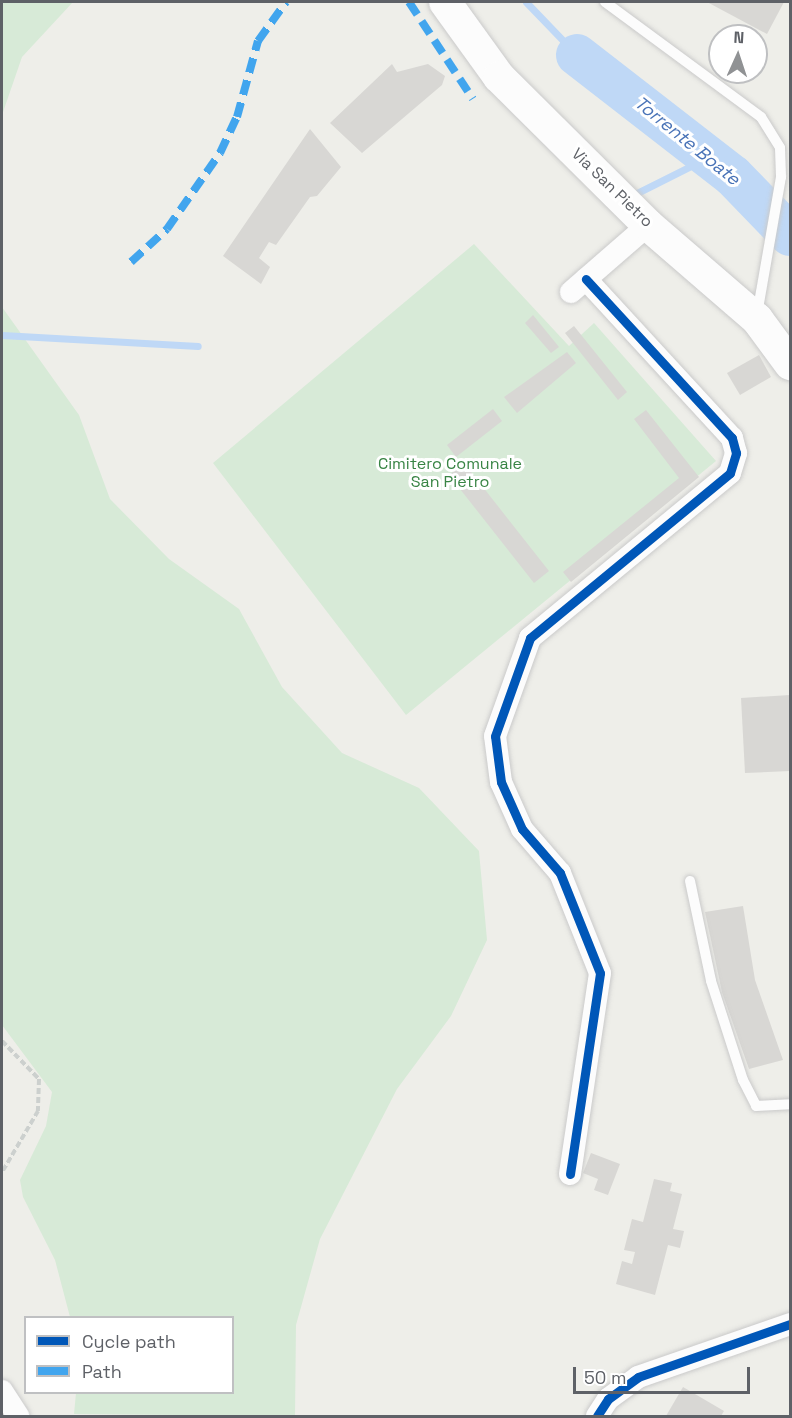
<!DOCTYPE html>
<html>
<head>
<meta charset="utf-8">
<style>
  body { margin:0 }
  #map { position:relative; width:792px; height:1418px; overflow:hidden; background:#eeeee9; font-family:"Space Grotesk",sans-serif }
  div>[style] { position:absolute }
  .green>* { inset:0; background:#d7ead7 }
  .stream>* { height:7px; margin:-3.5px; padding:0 3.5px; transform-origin:3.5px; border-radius:3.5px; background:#bfd8f6 }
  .river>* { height:42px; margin:-21px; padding:0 21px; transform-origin:21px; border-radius:21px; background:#bfd8f6 }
  .building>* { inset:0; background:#d8d7d4 }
  .path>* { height:4px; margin-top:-2px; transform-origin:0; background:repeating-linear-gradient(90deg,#ccd0ce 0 6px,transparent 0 9px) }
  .roads { filter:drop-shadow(0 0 2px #cacaca) drop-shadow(0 0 2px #cacaca) }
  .lane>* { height:10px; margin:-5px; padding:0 5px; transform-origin:5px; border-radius:5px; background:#fcfcfc }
  .street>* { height:22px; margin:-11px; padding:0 11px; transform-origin:11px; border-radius:11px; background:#fcfcfc }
  .secondary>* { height:32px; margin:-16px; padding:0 16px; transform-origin:16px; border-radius:16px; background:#fcfcfc }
  .quiet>* { height:8px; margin-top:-4px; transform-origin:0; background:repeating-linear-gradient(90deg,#41a5ee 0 15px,transparent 0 23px) }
  .cycleway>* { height:9px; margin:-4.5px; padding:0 4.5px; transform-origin:4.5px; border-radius:4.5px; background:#0057b8 }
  span { translate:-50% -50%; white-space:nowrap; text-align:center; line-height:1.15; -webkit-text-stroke:6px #fff; paint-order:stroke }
  .street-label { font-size:16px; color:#5e6167 }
  .park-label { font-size:16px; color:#388444 }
  .water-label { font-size:18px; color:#4973b7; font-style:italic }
  .frame { position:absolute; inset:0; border:3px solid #5e6167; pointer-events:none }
  .legend { position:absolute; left:24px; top:1316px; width:210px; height:78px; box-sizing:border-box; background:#fff; border:2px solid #bfc0c2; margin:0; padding:8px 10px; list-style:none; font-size:18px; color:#5e6167 }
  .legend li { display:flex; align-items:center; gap:12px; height:30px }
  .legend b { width:30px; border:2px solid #bfc0c2 }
  .north { position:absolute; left:708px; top:24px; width:60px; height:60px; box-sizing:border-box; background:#fff; border:2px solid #bfc0c2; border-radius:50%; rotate:3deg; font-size:16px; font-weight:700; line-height:24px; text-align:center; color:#5e6167 }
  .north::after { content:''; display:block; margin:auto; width:21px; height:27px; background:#909294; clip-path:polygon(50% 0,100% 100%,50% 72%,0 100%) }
  .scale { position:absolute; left:573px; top:1367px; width:177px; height:27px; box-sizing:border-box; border:3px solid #5e6167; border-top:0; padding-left:8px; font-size:18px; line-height:21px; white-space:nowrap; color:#5e6167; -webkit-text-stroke:4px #fff; paint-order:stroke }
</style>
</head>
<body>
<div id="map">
  <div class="green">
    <i style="clip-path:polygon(2px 2px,73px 2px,22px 57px,2px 115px)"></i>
    <i style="clip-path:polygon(474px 244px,569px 346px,594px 323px,716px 461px,406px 715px,213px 463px)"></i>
    <i style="clip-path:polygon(2px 307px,79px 415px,110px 499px,169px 559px,239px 609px,282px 687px,342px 753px,419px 788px,479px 851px,487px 940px,451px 1016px,397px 1089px,320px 1239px,296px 1325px,295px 1416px,74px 1414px,76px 1393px,232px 1392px,232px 1318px,70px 1317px,55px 1260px,23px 1197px,20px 1180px,46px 1126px,52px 1092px,2px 1025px)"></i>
  </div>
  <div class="stream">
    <i style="left:526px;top:2px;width:74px;rotate:46.1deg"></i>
    <i style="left:637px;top:193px;width:80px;rotate:-26.6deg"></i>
    <i style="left:2px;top:335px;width:196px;rotate:3.2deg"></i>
  </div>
  <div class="river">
    <i style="left:577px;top:55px;width:197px;rotate:37.8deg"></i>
    <i style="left:733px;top:176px;width:82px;rotate:46deg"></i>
  </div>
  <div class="building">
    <i style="clip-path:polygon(707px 2px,784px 2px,767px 34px)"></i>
    <i style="clip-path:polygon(392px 64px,397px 72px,428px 64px,445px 76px,442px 85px,362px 153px,330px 123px)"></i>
    <i style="clip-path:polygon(310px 129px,341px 167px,317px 196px,310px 197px,276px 245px,269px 242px,259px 258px,270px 267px,261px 284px,223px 256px)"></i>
    <i style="clip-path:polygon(533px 315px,559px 347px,551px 353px,525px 323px)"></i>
    <i style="clip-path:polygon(574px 326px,627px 392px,618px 400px,565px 333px)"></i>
    <i style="clip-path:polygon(567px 352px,576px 363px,517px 413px,504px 397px)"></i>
    <i style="clip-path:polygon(759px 355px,771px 377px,740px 395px,727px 373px)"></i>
    <i style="clip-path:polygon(493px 409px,502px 421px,456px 457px,447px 445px)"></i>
    <i style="clip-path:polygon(646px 410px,699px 477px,571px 582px,563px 572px,679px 478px,634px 419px)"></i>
    <i style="clip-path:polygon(464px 463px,549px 571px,534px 583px,449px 475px)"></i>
    <i style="clip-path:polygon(790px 695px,790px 771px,745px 773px,741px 698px)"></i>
    <i style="clip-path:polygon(743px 906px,755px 980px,783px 1060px,749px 1069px,722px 992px,705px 912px)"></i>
    <i style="clip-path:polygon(591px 1153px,620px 1164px,608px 1195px,594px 1190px,598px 1179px,583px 1173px)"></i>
    <i style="clip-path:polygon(654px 1179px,672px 1183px,670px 1191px,682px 1194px,673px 1229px,684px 1231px,680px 1248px,668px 1245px,655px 1295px,616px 1284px,622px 1261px,632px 1264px,635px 1252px,624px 1250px,632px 1219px,643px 1222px)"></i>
    <i style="clip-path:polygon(683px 1387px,724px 1411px,721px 1416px,666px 1416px)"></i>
  </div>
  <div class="path">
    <i style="left:2px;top:1041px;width:53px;rotate:45.8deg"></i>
    <i style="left:39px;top:1079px;width:32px;rotate:92deg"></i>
    <i style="left:38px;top:1111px;width:71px;rotate:120.5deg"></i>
  </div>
  <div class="roads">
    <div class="lane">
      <i style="left:605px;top:2px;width:194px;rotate:36.4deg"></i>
      <i style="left:761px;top:117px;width:36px;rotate:58deg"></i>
      <i style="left:780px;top:148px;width:29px;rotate:88deg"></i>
      <i style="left:781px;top:177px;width:140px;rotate:99.9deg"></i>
      <i style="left:690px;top:881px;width:102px;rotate:78.1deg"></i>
      <i style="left:711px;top:981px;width:104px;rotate:72.1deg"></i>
      <i style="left:743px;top:1080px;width:29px;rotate:63deg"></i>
      <i style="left:756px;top:1106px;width:34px;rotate:-3deg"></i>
    </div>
    <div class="street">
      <i style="left:571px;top:292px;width:102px;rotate:-41deg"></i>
      <i style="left:570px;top:1174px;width:203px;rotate:-81.5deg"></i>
      <i style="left:600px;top:973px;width:108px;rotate:-111.8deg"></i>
      <i style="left:560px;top:873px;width:58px;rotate:-130.8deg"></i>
      <i style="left:522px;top:829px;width:51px;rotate:-114.1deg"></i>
      <i style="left:501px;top:782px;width:46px;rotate:-97.4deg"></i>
      <i style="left:495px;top:736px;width:104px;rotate:-70.3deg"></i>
      <i style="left:530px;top:638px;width:259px;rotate:-39.5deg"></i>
      <i style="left:730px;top:473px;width:21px;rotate:-73deg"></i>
      <i style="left:736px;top:453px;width:16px;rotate:-105deg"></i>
      <i style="left:732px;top:438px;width:216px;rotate:-132.6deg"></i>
      <i style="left:2px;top:1391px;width:30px;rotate:57deg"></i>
      <i style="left:597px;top:1416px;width:20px;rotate:-57deg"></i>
      <i style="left:608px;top:1399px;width:37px;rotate:-36deg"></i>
      <i style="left:638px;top:1377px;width:161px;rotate:-19.2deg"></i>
    </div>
    <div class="secondary">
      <i style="left:445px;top:2px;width:92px;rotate:54.2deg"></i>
      <i style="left:499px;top:77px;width:210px;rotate:44.8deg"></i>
      <i style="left:648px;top:225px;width:144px;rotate:40.8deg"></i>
      <i style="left:757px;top:319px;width:56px;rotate:53.7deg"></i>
    </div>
  </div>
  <div class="quiet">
    <i style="left:409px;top:2px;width:116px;rotate:56.6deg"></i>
    <i style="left:131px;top:262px;width:49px;rotate:-42.5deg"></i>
    <i style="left:167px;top:229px;width:93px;rotate:-55.1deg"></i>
    <i style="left:220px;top:153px;width:40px;rotate:-65deg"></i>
    <i style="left:237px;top:117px;width:79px;rotate:-74.6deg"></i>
    <i style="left:258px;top:41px;width:48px;rotate:-54.3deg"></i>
  </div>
  <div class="cycleway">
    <i style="left:570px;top:1174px;width:203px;rotate:-81.5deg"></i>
    <i style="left:600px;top:973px;width:108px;rotate:-111.8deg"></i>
    <i style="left:560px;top:873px;width:58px;rotate:-130.8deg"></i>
    <i style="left:522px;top:829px;width:51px;rotate:-114.1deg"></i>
    <i style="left:501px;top:782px;width:46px;rotate:-97.4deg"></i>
    <i style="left:495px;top:736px;width:104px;rotate:-70.3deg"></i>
    <i style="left:530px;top:638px;width:259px;rotate:-39.5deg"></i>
    <i style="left:730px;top:473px;width:21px;rotate:-73deg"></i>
    <i style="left:736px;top:453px;width:16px;rotate:-105deg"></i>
    <i style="left:732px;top:438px;width:216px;rotate:-132.6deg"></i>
    <i style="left:597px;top:1416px;width:20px;rotate:-57deg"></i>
    <i style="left:608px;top:1399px;width:37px;rotate:-36deg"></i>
    <i style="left:638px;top:1377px;width:161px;rotate:-19.2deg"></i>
  </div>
  <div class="street-label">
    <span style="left:612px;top:188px;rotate:44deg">Via San Pietro</span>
  </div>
  <div class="park-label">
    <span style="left:450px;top:473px">Cimitero Comunale<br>San Pietro</span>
  </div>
  <div class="water-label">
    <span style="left:687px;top:141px;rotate:39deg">Torrente Boate</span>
  </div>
  <div class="frame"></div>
  <ul class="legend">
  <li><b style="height:8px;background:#0057b8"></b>Cycle path</li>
  <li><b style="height:8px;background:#41a5ee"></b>Path</li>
  </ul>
  <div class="north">N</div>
  <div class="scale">50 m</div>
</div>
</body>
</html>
